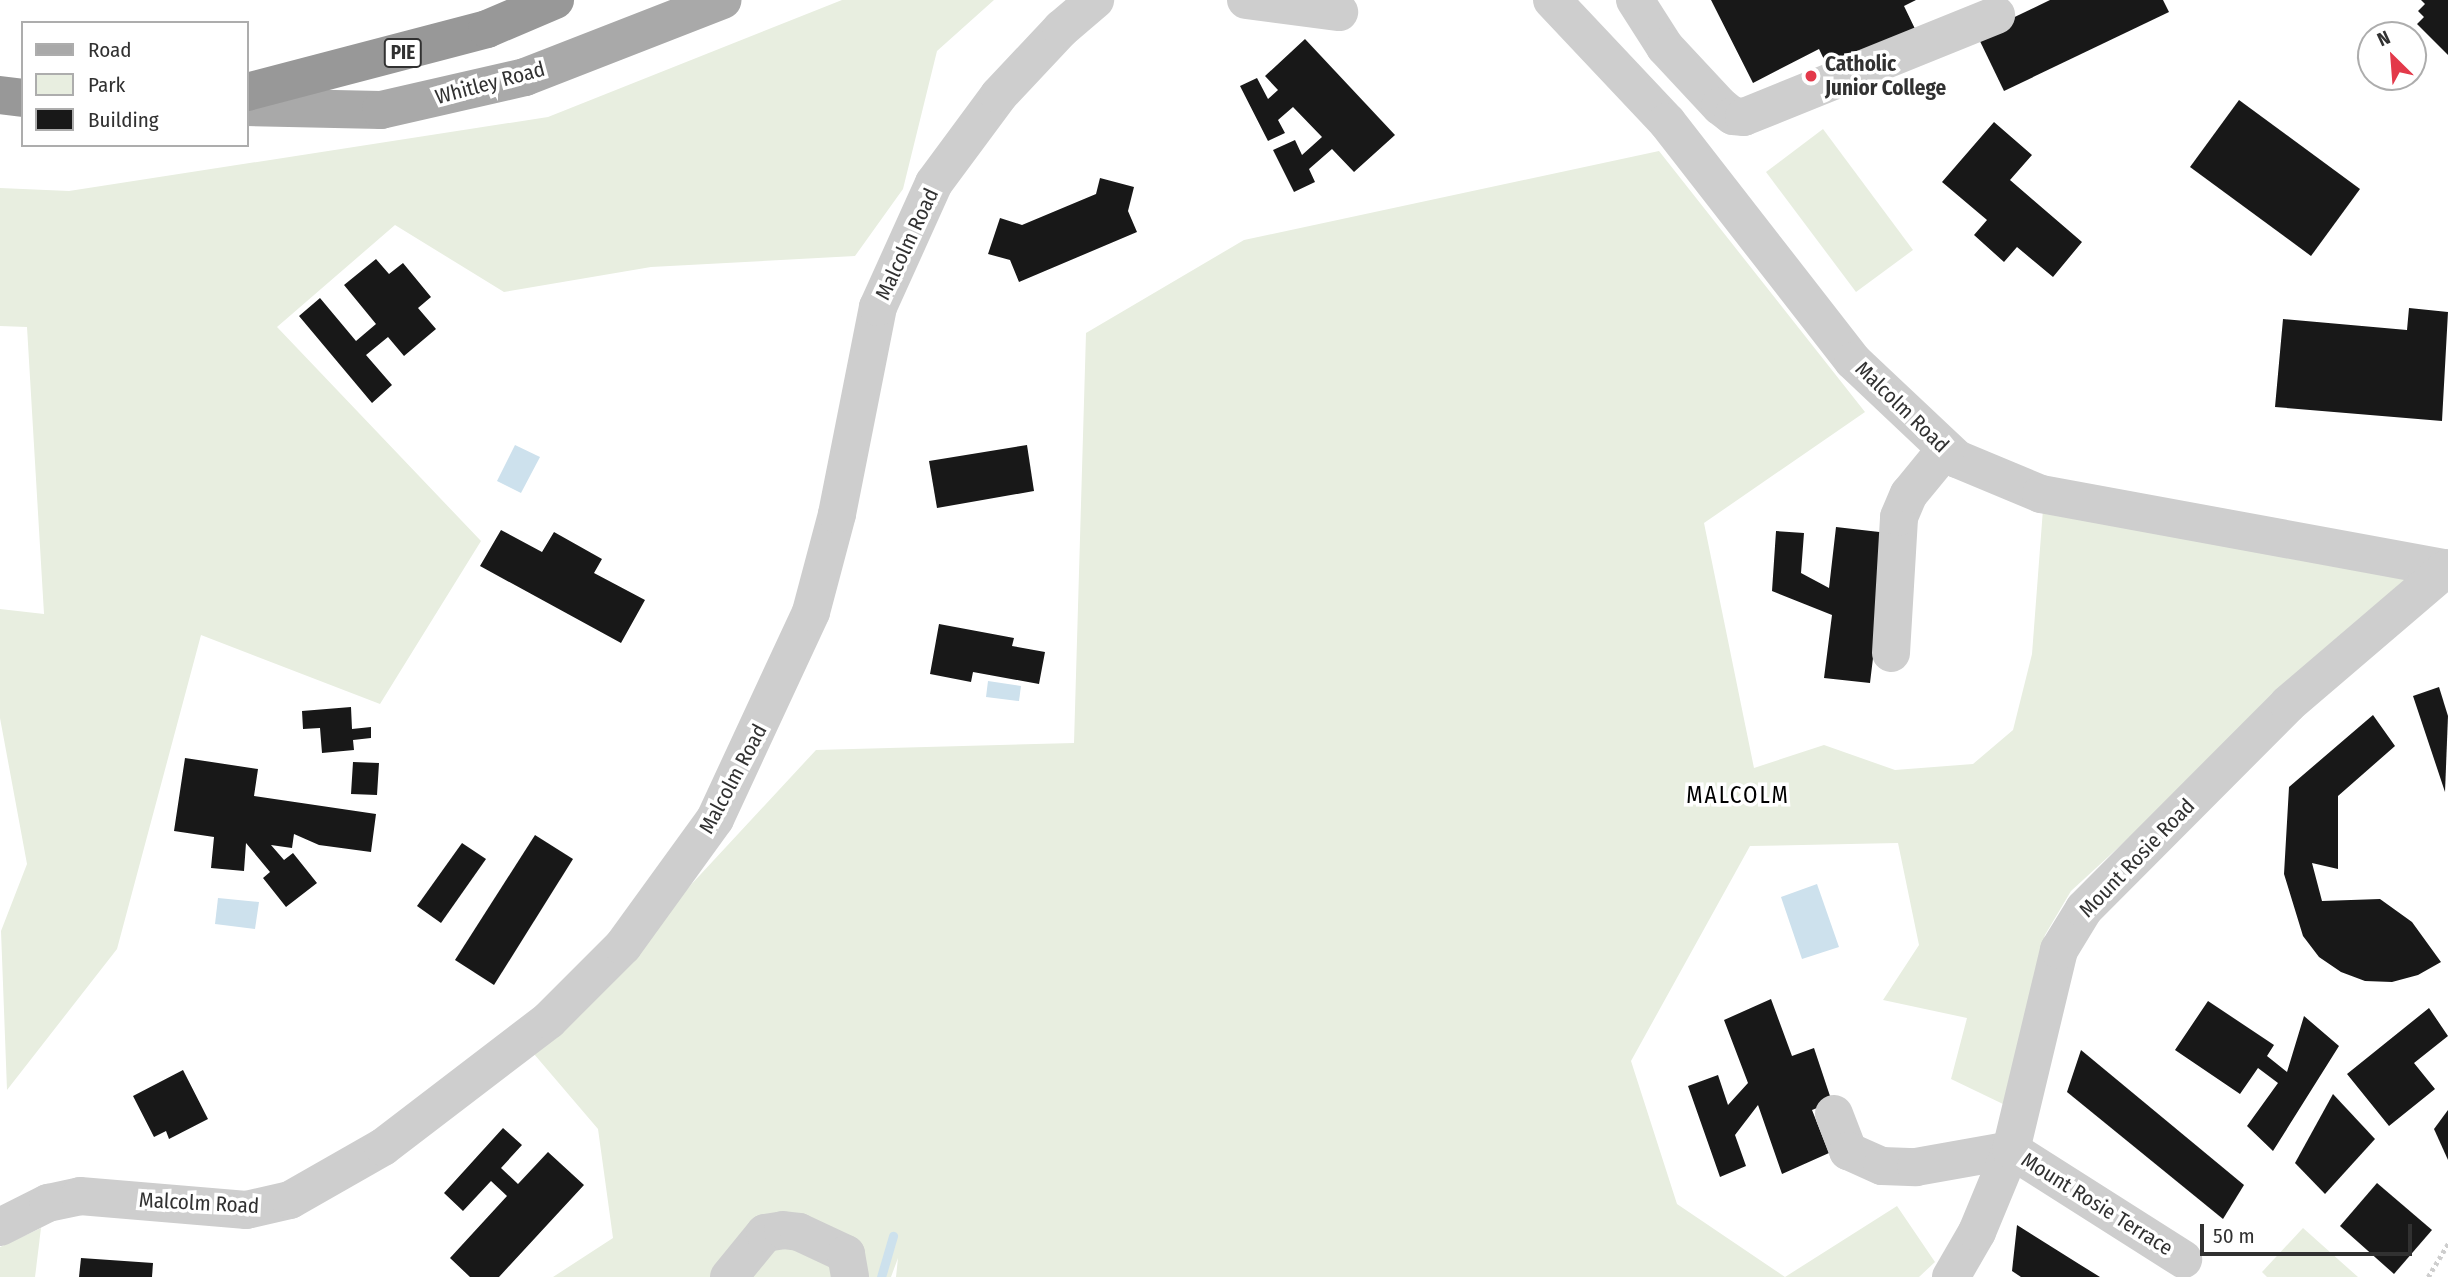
<!DOCTYPE html>
<html>
<head>
<meta charset="utf-8">
<style>
  body { margin:0 }
  #map { position:relative; width:2448px; height:1277px; overflow:hidden; background:#fff; font-family:"Fira Sans Condensed",sans-serif }
  div>[style] { position:absolute }
  .green>* { inset:0; background:#e8eee0 }
  .water>* { inset:0; background:#cde1ed }
  .stream>* { height:9px; margin:-4.5px; padding:0 4.5px; transform-origin:4.5px; border-radius:4.5px; background:#cde1ed }
  .building>* { inset:0; background:#181818 }
  .path>* { height:4.5px; margin-top:-2.25px; transform-origin:0; background:repeating-linear-gradient(90deg,#cecece 0 3.5px,transparent 0 7px) }
  .minor>* { height:38px; margin:-19px; padding:0 19px; transform-origin:19px; border-radius:19px; background:#cecece }
  .major>* { height:38px; margin:-19px; padding:0 19px; transform-origin:19px; border-radius:19px; background:#a9a9a9 }
  .highway>* { height:38px; margin:-19px; padding:0 19px; transform-origin:19px; border-radius:19px; background:#989898 }
  .dots>* { width:19px; height:19px; translate:-50% -50%; box-sizing:border-box; border:4px solid #fff; border-radius:50% }
  span { translate:-50% -50%; white-space:nowrap; text-align:center; line-height:1.15; -webkit-text-stroke:7px #fff; paint-order:stroke }
  .shield-label span { padding:2px 5px; background:#fff; border:2px solid; border-radius:5px; -webkit-text-stroke-width:0 }
  .shield-label { font-size:19px; color:#313131; font-weight:700 }
  .poi-label { font-size:21px; color:#313131; font-weight:700 }
  .left { translate:0 -50%; text-align:left }
  .street-label { font-size:21px; color:#313131 }
  .neighbourhood-label { font-size:23px; color:#000; letter-spacing:2px }
  .legend { position:absolute; left:21px; top:21px; width:228px; height:126px; box-sizing:border-box; background:#fff; border:2px solid #adadad; margin:0; padding:9px 12px; list-style:none; font-size:21px; color:#313131 }
  .legend li { display:flex; align-items:center; gap:14px; height:35px }
  .legend b { width:35px; border:2px solid #adadad }
  .north { position:absolute; left:2357px; top:21px; width:70px; height:70px; box-sizing:border-box; background:#fff; border:2px solid #adadad; border-radius:50%; rotate:335deg; font-size:19px; font-weight:700; line-height:28px; text-align:center; color:#313131 }
  .north::after { content:''; display:block; margin:auto; width:24px; height:32px; background:#e3394a; clip-path:polygon(50% 0,100% 100%,50% 72%,0 100%) }
  .scale { position:absolute; left:2200px; top:1224px; width:212px; height:32px; box-sizing:border-box; border:4px solid #313131; border-top:0; padding-left:9px; font-size:21px; line-height:24px; white-space:nowrap; color:#313131; -webkit-text-stroke:5px #fff; paint-order:stroke }
</style>
</head>
<body>
<div id="map">
  <div class="green">
    <i style="clip-path:polygon(842px 0,994px 0,937px 51px,903px 189px,855px 256px,651px 267px,504px 292px,395px 225px,277px 327px,481px 541px,380px 704px,201px 635px,117px 949px,7px 1090px,1px 931px,27px 864px,0 718px,0 609px,44px 614px,27px 327px,0 326px,0 188px,69px 191px,548px 117px)"></i>
    <i style="clip-path:polygon(1823px 129px,1913px 250px,1856px 292px,1766px 172px)"></i>
    <i style="clip-path:polygon(1659px 151px,1865px 412px,1704px 523px,1754px 768px,1824px 745px,1895px 770px,1973px 764px,2013px 730px,2032px 654px,2043px 509px,2416px 574px,2071px 891px,2045px 935px,2003px 1104px,1951px 1079px,1967px 1018px,1883px 1000px,1919px 945px,1898px 843px,1750px 846px,1631px 1061px,1677px 1204px,1785px 1277px,1897px 1206px,1935px 1262px,1919px 1277px,896px 1277px,898px 1258px,891px 1277px,553px 1277px,613px 1238px,598px 1129px,534px 1054px,816px 750px,1074px 743px,1086px 333px,1244px 240px)"></i>
    <i style="clip-path:polygon(41px 1228px,35px 1277px,0 1277px,0 1247px)"></i>
    <i style="clip-path:polygon(2303px 1228px,2358px 1277px,2267px 1277px,2262px 1272px)"></i>
  </div>
  <div class="water">
    <i style="clip-path:polygon(515px 445px,540px 457px,521px 493px,497px 481px)"></i>
    <i style="clip-path:polygon(988px 681px,1021px 686px,1019px 701px,986px 697px)"></i>
    <i style="clip-path:polygon(1817px 884px,1839px 947px,1802px 959px,1781px 897px)"></i>
    <i style="clip-path:polygon(218px 898px,259px 902px,255px 929px,215px 924px)"></i>
  </div>
  <div class="stream">
    <i style="left:881px;top:1277px;width:43px;rotate:-73.7deg"></i>
  </div>
  <div class="building">
    <i style="clip-path:polygon(1711px 0,1916px 0,1904px 6px,1917px 33px,1832px 76px,1819px 49px,1753px 83px)"></i>
    <i style="clip-path:polygon(2050px 0,2163px 0,2169px 12px,2004px 91px,1977px 35px)"></i>
    <i style="clip-path:polygon(2421px 0,2448px 0,2448px 55px,2417px 24px,2424px 17px,2418px 11px,2425px 4px)"></i>
    <i style="clip-path:polygon(1305px 39px,1395px 135px,1354px 172px,1332px 149px,1309px 169px,1315px 182px,1294px 192px,1273px 150px,1295px 140px,1302px 155px,1322px 137px,1293px 107px,1278px 120px,1285px 133px,1268px 141px,1240px 86px,1257px 78px,1268px 99px,1278px 90px,1265px 76px)"></i>
    <i style="clip-path:polygon(2239px 100px,2360px 189px,2311px 256px,2190px 167px)"></i>
    <i style="clip-path:polygon(1994px 122px,2032px 155px,2010px 180px,2082px 242px,2053px 277px,2017px 247px,2004px 262px,1974px 235px,1987px 220px,1942px 182px)"></i>
    <i style="clip-path:polygon(1100px 178px,1134px 187px,1128px 211px,1137px 232px,1019px 282px,1010px 260px,988px 254px,1000px 218px,1022px 225px,1096px 194px)"></i>
    <i style="clip-path:polygon(376px 259px,389px 274px,403px 263px,431px 297px,418px 308px,436px 329px,404px 356px,388px 337px,366px 355px,392px 385px,372px 403px,299px 316px,320px 298px,356px 341px,376px 324px,344px 285px)"></i>
    <i style="clip-path:polygon(2409px 308px,2448px 312px,2442px 421px,2275px 407px,2283px 319px,2407px 330px)"></i>
    <i style="clip-path:polygon(1027px 445px,1034px 491px,937px 508px,929px 461px)"></i>
    <i style="clip-path:polygon(1836px 527px,1888px 533px,1870px 683px,1824px 678px,1832px 615px,1772px 591px,1776px 531px,1804px 533px,1801px 573px,1829px 588px)"></i>
    <i style="clip-path:polygon(501px 530px,542px 552px,554px 532px,602px 559px,594px 573px,645px 600px,621px 643px,480px 566px)"></i>
    <i style="clip-path:polygon(939px 624px,1014px 638px,1012px 646px,1045px 652px,1039px 684px,973px 672px,971px 682px,930px 674px)"></i>
    <i style="clip-path:polygon(2439px 687px,2448px 716px,2445px 792px,2413px 696px)"></i>
    <i style="clip-path:polygon(351px 707px,352px 729px,371px 727px,371px 738px,353px 740px,354px 750px,322px 753px,320px 728px,303px 729px,302px 711px)"></i>
    <i style="clip-path:polygon(2373px 715px,2395px 746px,2338px 796px,2338px 869px,2312px 863px,2322px 901px,2380px 899px,2412px 922px,2441px 962px,2418px 975px,2392px 982px,2365px 981px,2341px 972px,2319px 957px,2303px 936px,2284px 874px,2289px 787px)"></i>
    <i style="clip-path:polygon(185px 758px,258px 769px,254px 796px,376px 814px,371px 852px,319px 845px,294px 834px,292px 848px,271px 845px,284px 860px,293px 853px,317px 883px,286px 907px,263px 878px,270px 872px,246px 843px,244px 871px,211px 868px,214px 837px,174px 831px)"></i>
    <i style="clip-path:polygon(353px 762px,379px 763px,377px 795px,351px 794px)"></i>
    <i style="clip-path:polygon(535px 835px,573px 859px,494px 985px,455px 960px)"></i>
    <i style="clip-path:polygon(462px 843px,486px 859px,441px 923px,417px 906px)"></i>
    <i style="clip-path:polygon(1771px 999px,1792px 1056px,1814px 1048px,1832px 1102px,1812px 1110px,1829px 1153px,1782px 1174px,1758px 1105px,1735px 1135px,1746px 1166px,1720px 1177px,1688px 1086px,1718px 1075px,1728px 1105px,1748px 1083px,1724px 1020px)"></i>
    <i style="clip-path:polygon(2208px 1001px,2274px 1045px,2267px 1056px,2287px 1072px,2304px 1016px,2339px 1046px,2273px 1151px,2247px 1126px,2278px 1083px,2258px 1068px,2240px 1094px,2175px 1050px)"></i>
    <i style="clip-path:polygon(2429px 1008px,2448px 1036px,2414px 1063px,2435px 1089px,2389px 1126px,2347px 1074px)"></i>
    <i style="clip-path:polygon(2081px 1050px,2244px 1185px,2223px 1219px,2067px 1092px)"></i>
    <i style="clip-path:polygon(183px 1070px,208px 1119px,169px 1139px,166px 1131px,154px 1137px,133px 1096px)"></i>
    <i style="clip-path:polygon(2333px 1094px,2375px 1139px,2325px 1194px,2295px 1163px)"></i>
    <i style="clip-path:polygon(2448px 1110px,2448px 1160px,2434px 1129px)"></i>
    <i style="clip-path:polygon(503px 1128px,522px 1145px,501px 1168px,518px 1184px,548px 1152px,584px 1185px,499px 1277px,470px 1277px,450px 1258px,507px 1196px,491px 1181px,463px 1211px,444px 1193px)"></i>
    <i style="clip-path:polygon(2377px 1183px,2432px 1230px,2394px 1274px,2340px 1226px)"></i>
    <i style="clip-path:polygon(2017px 1225px,2079px 1264px,2100px 1277px,2021px 1277px,2012px 1271px)"></i>
    <i style="clip-path:polygon(81px 1258px,153px 1263px,152px 1277px,79px 1277px)"></i>
  </div>
  <div class="path">
    <i style="left:2428px;top:1277px;width:39px;rotate:-59deg"></i>
  </div>
  <div class="minor">
    <i style="left:1246px;top:0;width:94px;rotate:7.4deg"></i>
    <i style="left:1552px;top:0;width:168px;rotate:46.7deg"></i>
    <i style="left:1667px;top:122px;width:303px;rotate:52.1deg"></i>
    <i style="left:1853px;top:361px;width:143px;rotate:43.3deg"></i>
    <i style="left:1957px;top:459px;width:91px;rotate:22.6deg"></i>
    <i style="left:2041px;top:494px;width:414px;rotate:10.4deg"></i>
    <i style="left:1635px;top:0;width:56px;rotate:57.4deg"></i>
    <i style="left:1665px;top:47px;width:81px;rotate:47deg"></i>
    <i style="left:1720px;top:106px;width:16px;rotate:38deg"></i>
    <i style="left:1733px;top:116px;width:11px;rotate:5deg"></i>
    <i style="left:1744px;top:117px;width:272px;rotate:-22deg"></i>
    <i style="left:1891px;top:653px;width:136px;rotate:-86.6deg"></i>
    <i style="left:1899px;top:517px;width:25px;rotate:-67deg"></i>
    <i style="left:1909px;top:494px;width:58px;rotate:-50.6deg"></i>
    <i style="left:1834px;top:1114px;width:40px;rotate:69deg"></i>
    <i style="left:1848px;top:1151px;width:37px;rotate:24deg"></i>
    <i style="left:1882px;top:1166px;width:34px;rotate:2deg"></i>
    <i style="left:1916px;top:1167px;width:97px;rotate:-10.1deg"></i>
    <i style="left:2011px;top:1150px;width:204px;rotate:32.4deg"></i>
    <i style="left:0;top:1227px;width:54px;rotate:-26.6deg"></i>
    <i style="left:48px;top:1203px;width:33px;rotate:-12deg"></i>
    <i style="left:80px;top:1196px;width:167px;rotate:4.8deg"></i>
    <i style="left:246px;top:1210px;width:45px;rotate:-12.8deg"></i>
    <i style="left:290px;top:1200px;width:107px;rotate:-29.7deg"></i>
    <i style="left:383px;top:1147px;width:209px;rotate:-37.4deg"></i>
    <i style="left:549px;top:1020px;width:105px;rotate:-45deg"></i>
    <i style="left:623px;top:946px;width:157px;rotate:-54.1deg"></i>
    <i style="left:715px;top:819px;width:228px;rotate:-65.1deg"></i>
    <i style="left:811px;top:612px;width:101px;rotate:-75.1deg"></i>
    <i style="left:837px;top:514px;width:211px;rotate:-78.8deg"></i>
    <i style="left:878px;top:307px;width:136px;rotate:-65.7deg"></i>
    <i style="left:934px;top:183px;width:109px;rotate:-53.5deg"></i>
    <i style="left:999px;top:95px;width:91px;rotate:-46.8deg"></i>
    <i style="left:1061px;top:29px;width:45px;rotate:-40.5deg"></i>
    <i style="left:729px;top:1277px;width:57px;rotate:-50.7deg"></i>
    <i style="left:765px;top:1233px;width:18px;rotate:-9deg"></i>
    <i style="left:783px;top:1230px;width:16px;rotate:7deg"></i>
    <i style="left:799px;top:1232px;width:52px;rotate:25.1deg"></i>
    <i style="left:846px;top:1254px;width:23px;rotate:80deg"></i>
    <i style="left:1951px;top:1277px;width:52px;rotate:-60deg"></i>
    <i style="left:1977px;top:1232px;width:89px;rotate:-67.5deg"></i>
    <i style="left:2011px;top:1150px;width:206px;rotate:-76.5deg"></i>
    <i style="left:2059px;top:950px;width:48px;rotate:-58.6deg"></i>
    <i style="left:2084px;top:909px;width:289px;rotate:-45.1deg"></i>
    <i style="left:2288px;top:704px;width:209px;rotate:-40.5deg"></i>
  </div>
  <div class="major">
    <i style="left:247px;top:107px;width:134px;rotate:1.3deg"></i>
    <i style="left:381px;top:110px;width:148px;rotate:-12.9deg"></i>
    <i style="left:525px;top:77px;width:212px;rotate:-21.3deg"></i>
  </div>
  <div class="highway">
    <i style="left:247px;top:92px;width:248px;rotate:-14.7deg"></i>
    <i style="left:487px;top:29px;width:74px;rotate:-23.1deg"></i>
    <i style="left:0;top:95px;width:23px;rotate:7deg"></i>
  </div>
  <div class="dots">
    <i style="left:1811px;top:76px;background:#e3394a"></i>
  </div>
  <div class="shield-label">
    <span style="left:403px;top:53px">PIE</span>
  </div>
  <div class="poi-label">
    <span class="left" style="left:1825px;top:76px">Catholic<br>Junior College</span>
  </div>
  <div class="street-label">
    <span style="left:490px;top:83px;rotate:-15deg">Whitley Road</span>
    <span style="left:907px;top:244px;rotate:-65deg">Malcolm Road</span>
    <span style="left:1902px;top:407px;rotate:44deg">Malcolm Road</span>
    <span style="left:733px;top:779px;rotate:-62deg">Malcolm Road</span>
    <span style="left:2137px;top:858px;rotate:-46deg">Mount Rosie Road</span>
    <span style="left:199px;top:1203px;rotate:3deg">Malcolm Road</span>
    <span style="left:2097px;top:1204px;rotate:32deg">Mount Rosie Terrace</span>
  </div>
  <div class="neighbourhood-label">
    <span style="left:1738px;top:795px">MALCOLM</span>
  </div>
  <ul class="legend">
  <li><b style="height:9px;background:#a9a9a9"></b>Road</li>
  <li><b style="height:19px;background:#e8eee0"></b>Park</li>
  <li><b style="height:19px;background:#181818"></b>Building</li>
  </ul>
  <div class="north">N</div>
  <div class="scale">50 m</div>
</div>
</body>
</html>
